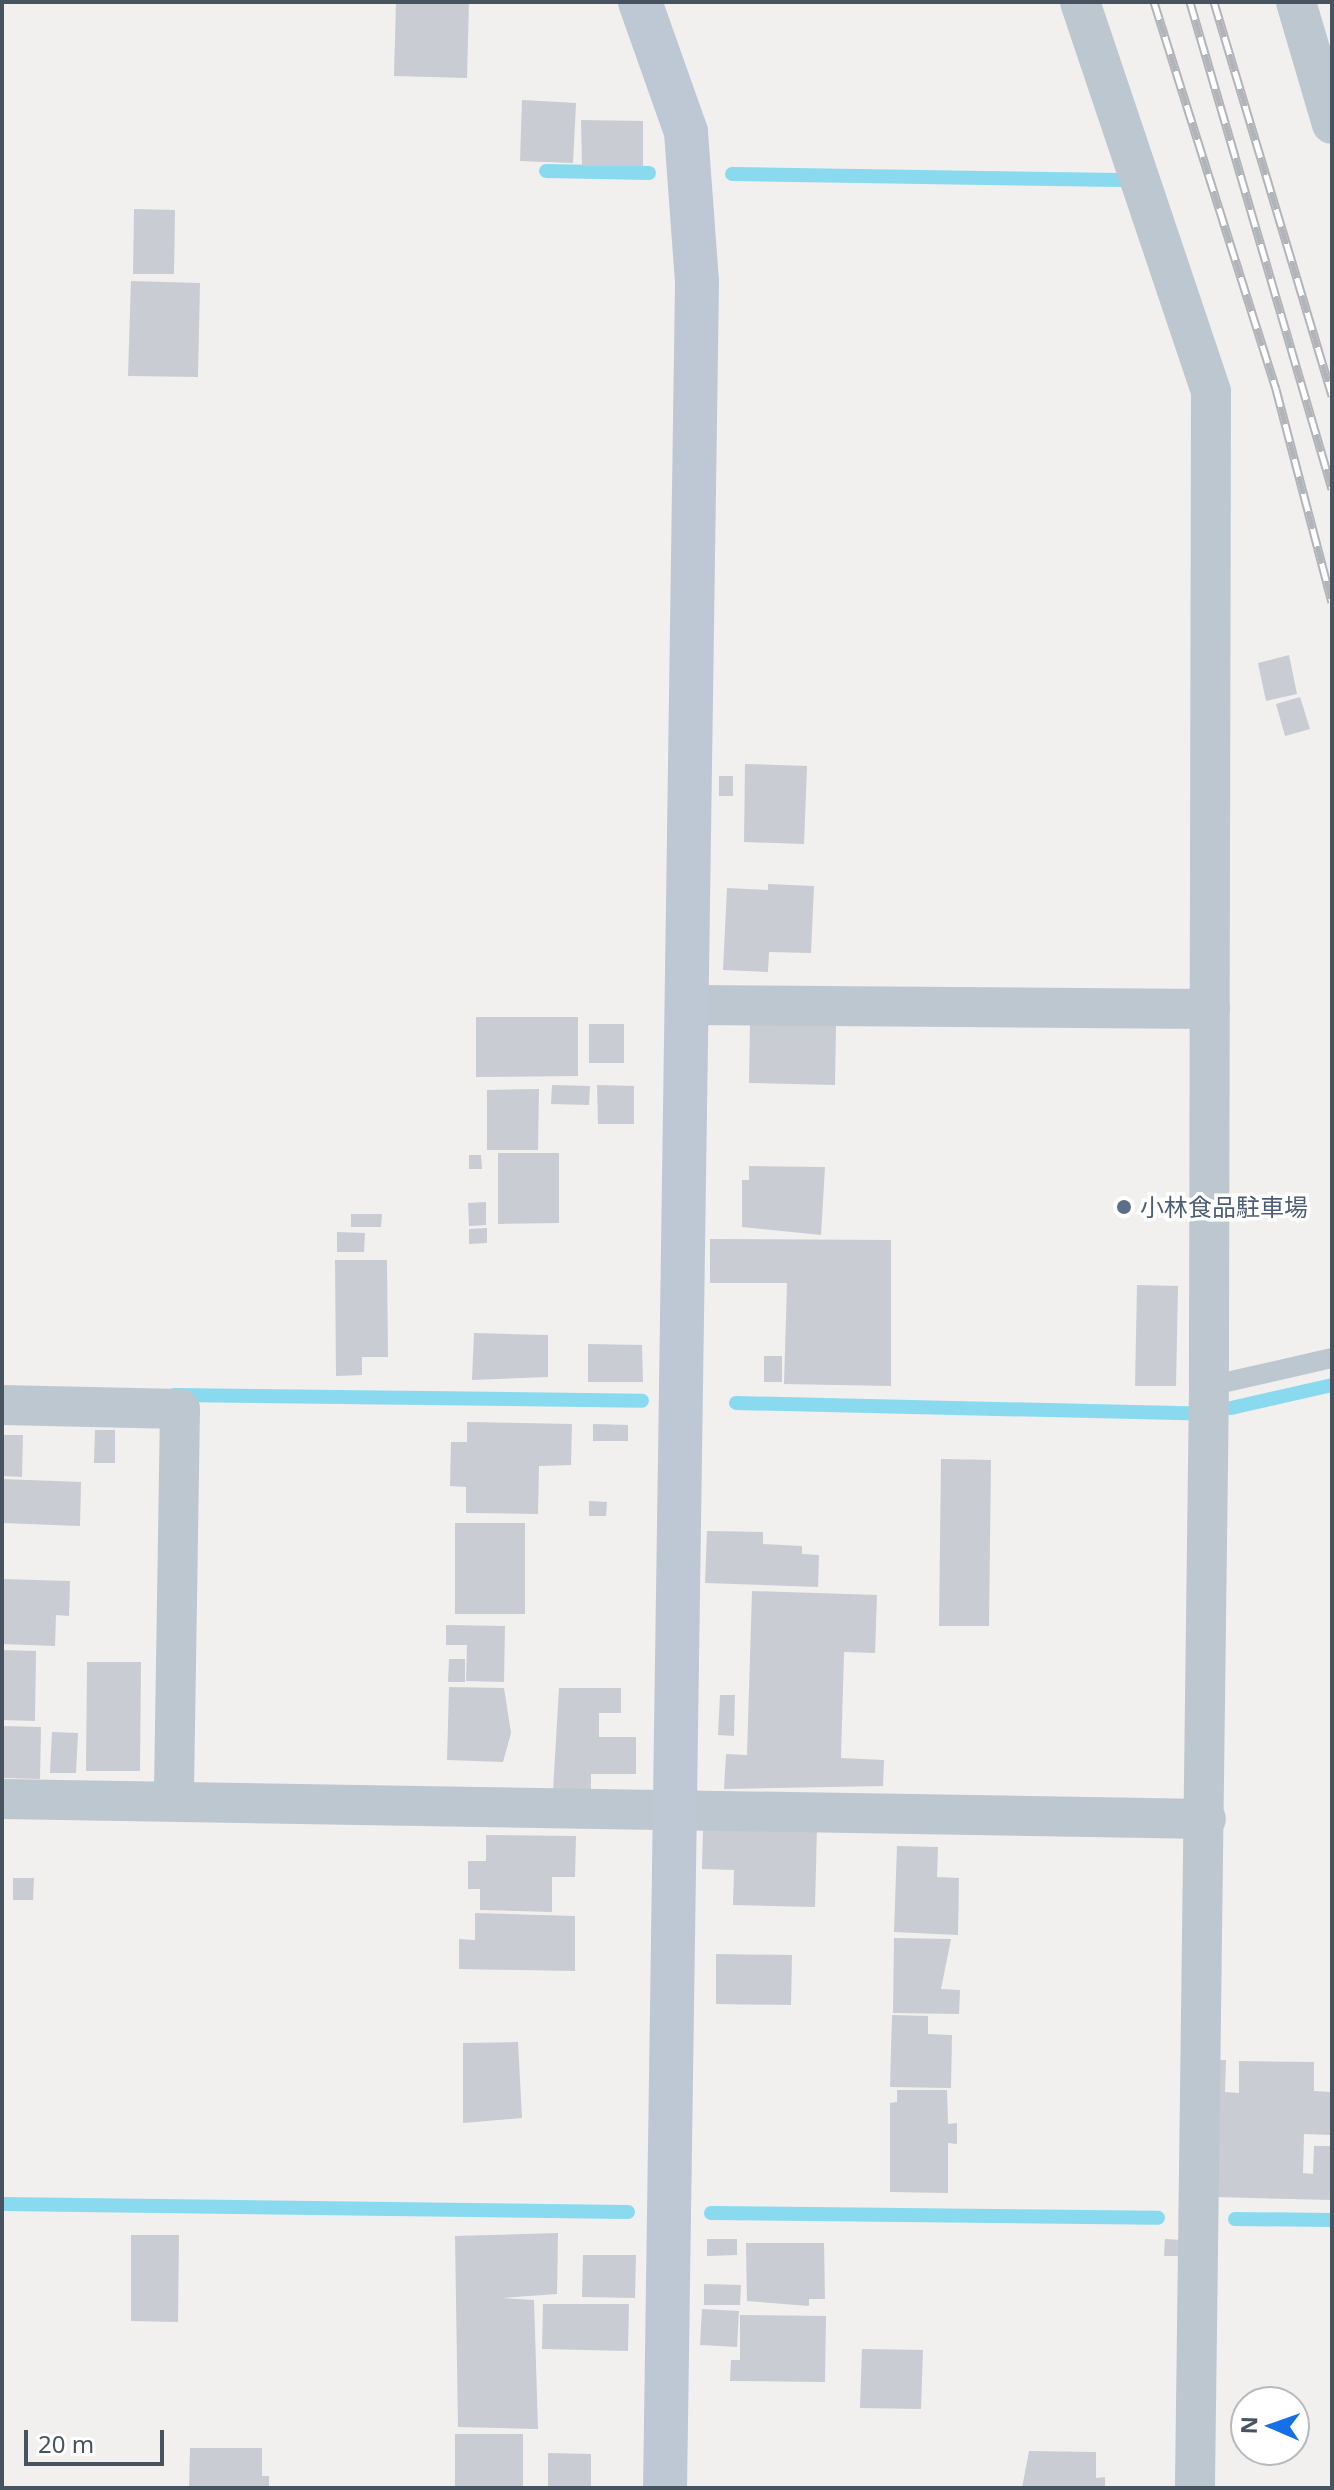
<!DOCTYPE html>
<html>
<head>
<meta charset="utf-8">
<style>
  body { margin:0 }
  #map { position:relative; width:1334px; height:2490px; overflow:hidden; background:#f2efef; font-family:"Noto Sans","Noto Sans JP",sans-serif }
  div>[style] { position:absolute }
  .stream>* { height:14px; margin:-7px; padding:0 7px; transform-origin:7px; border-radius:7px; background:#89d9ef }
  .building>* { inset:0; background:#c9ccd2 }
  .lane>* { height:20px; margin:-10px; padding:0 10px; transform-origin:10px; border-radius:10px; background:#bdc7cf }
  .street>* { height:40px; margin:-20px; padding:0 20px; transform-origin:20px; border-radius:20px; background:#bdc7cf }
  .secondary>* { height:44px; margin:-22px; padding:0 22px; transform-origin:22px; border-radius:22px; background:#bdc8d4 }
  .rail>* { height:9px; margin-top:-4.5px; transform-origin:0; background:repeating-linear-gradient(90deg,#fff 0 18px,#b1b5ba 0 36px); box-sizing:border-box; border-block:2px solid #b1b5ba }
  .dots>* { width:22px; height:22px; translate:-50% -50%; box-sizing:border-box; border:4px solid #fff; border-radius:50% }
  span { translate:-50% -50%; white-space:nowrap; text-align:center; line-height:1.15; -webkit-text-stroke:7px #fff; paint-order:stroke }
  .service-label { font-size:24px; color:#4e5e75 }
  .left { translate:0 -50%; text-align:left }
  .frame { position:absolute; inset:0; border:4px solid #47535e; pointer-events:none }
  .north { position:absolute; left:1230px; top:2386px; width:80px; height:80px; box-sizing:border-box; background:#fff; border:2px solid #b5babf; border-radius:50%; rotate:272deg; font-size:22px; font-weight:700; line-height:32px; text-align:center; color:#47535e }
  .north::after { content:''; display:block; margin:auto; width:28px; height:36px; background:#1370e9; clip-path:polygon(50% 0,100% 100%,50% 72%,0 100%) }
  .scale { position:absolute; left:24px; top:2430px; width:140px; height:36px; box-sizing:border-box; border:4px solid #47535e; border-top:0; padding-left:10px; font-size:24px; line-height:28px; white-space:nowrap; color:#47535e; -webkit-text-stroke:6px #fff; paint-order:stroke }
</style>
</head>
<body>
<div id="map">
  <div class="stream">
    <i style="left:546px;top:171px;width:103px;rotate:1.1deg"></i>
    <i style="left:732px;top:174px;width:388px;rotate:0.9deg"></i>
    <i style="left:174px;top:1395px;width:468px;rotate:0.7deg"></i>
    <i style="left:736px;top:1403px;width:452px;rotate:1.3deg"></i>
    <i style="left:1231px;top:1408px;width:104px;rotate:-12.8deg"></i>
    <i style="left:2px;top:2204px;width:626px;rotate:0.73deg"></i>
    <i style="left:711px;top:2213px;width:447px;rotate:0.6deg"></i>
    <i style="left:1235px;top:2219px;width:97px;rotate:0.6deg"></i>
  </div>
  <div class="building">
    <i style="clip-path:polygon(396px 2px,469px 2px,467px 78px,394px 76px)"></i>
    <i style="clip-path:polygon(522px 100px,576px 103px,573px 163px,520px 161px)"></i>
    <i style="clip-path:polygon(581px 120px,643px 121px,643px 166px,582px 166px)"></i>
    <i style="clip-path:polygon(134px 209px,175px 210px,174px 274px,133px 274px)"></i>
    <i style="clip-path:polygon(131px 281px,200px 283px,198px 377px,128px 376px)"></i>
    <i style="clip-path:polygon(1289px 655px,1297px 694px,1266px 701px,1258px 663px)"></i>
    <i style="clip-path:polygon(1300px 697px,1310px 729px,1285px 736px,1276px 704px)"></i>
    <i style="clip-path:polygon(745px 764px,807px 766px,804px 844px,744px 842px)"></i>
    <i style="clip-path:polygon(719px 776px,733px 776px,733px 796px,719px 796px)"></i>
    <i style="clip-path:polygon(768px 884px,814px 886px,811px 953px,769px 952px,768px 972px,723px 970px,727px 888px,768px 890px)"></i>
    <i style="clip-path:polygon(476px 1017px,578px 1017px,578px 1076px,476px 1077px)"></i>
    <i style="clip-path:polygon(750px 1023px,836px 1025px,835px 1085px,749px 1083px)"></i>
    <i style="clip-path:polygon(589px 1024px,624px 1024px,624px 1063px,589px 1063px)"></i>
    <i style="clip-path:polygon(552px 1085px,590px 1086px,589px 1105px,551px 1104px)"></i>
    <i style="clip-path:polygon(597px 1085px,634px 1086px,634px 1124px,598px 1124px)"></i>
    <i style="clip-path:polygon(539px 1089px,538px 1150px,487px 1150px,487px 1090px)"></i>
    <i style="clip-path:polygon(498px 1153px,559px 1153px,559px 1223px,498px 1224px)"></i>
    <i style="clip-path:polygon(469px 1155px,481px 1155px,482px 1169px,469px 1169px)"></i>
    <i style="clip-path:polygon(749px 1166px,825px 1167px,821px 1235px,742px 1227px,742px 1180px,749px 1180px)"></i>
    <i style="clip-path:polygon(486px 1202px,486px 1225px,469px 1226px,468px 1203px)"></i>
    <i style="clip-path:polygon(351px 1214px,382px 1214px,381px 1227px,351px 1227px)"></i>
    <i style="clip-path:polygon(487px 1228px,487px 1243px,469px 1244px,469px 1229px)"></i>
    <i style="clip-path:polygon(337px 1232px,365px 1233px,364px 1252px,337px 1252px)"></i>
    <i style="clip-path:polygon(710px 1239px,891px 1240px,891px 1386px,784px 1384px,787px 1283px,710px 1283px)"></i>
    <i style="clip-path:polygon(335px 1260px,387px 1260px,388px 1357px,362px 1357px,362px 1375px,336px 1376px)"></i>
    <i style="clip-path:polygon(1137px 1285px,1178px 1286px,1176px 1386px,1135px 1386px)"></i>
    <i style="clip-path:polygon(474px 1333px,548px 1335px,548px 1377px,472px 1380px)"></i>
    <i style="clip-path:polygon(588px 1344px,642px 1345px,643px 1382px,588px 1382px)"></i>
    <i style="clip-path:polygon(764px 1356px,782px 1356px,782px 1382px,764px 1382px)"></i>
    <i style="clip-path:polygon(467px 1422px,572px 1424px,571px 1465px,539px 1466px,538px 1514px,466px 1513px,466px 1487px,450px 1486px,451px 1442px,467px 1442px)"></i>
    <i style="clip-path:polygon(593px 1424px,628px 1425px,628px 1441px,593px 1441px)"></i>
    <i style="clip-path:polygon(95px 1430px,115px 1430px,115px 1463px,94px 1463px)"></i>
    <i style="clip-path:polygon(2px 1435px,23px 1435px,22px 1477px,2px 1476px)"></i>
    <i style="clip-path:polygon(941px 1459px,991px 1460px,989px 1626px,939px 1626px)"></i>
    <i style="clip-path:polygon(2px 1479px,81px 1482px,80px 1526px,2px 1523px)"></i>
    <i style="clip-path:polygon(589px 1501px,607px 1502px,606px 1516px,589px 1516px)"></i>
    <i style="clip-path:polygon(455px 1523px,525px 1523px,525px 1614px,455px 1614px)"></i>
    <i style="clip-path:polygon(707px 1531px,763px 1532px,763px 1544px,802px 1546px,802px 1554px,819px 1555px,818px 1587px,705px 1583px)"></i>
    <i style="clip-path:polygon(2px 1579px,70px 1581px,69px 1616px,56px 1615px,55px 1646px,2px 1644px)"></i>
    <i style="clip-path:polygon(752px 1591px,877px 1595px,875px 1653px,844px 1652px,841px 1758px,884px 1760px,883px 1786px,724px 1789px,726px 1754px,747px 1755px)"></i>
    <i style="clip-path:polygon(446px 1625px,505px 1626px,504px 1682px,466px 1681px,467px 1645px,446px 1645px)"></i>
    <i style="clip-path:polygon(2px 1650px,36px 1651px,35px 1721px,2px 1720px)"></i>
    <i style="clip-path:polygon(449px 1659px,465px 1659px,465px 1682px,448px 1682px)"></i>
    <i style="clip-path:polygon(87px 1662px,141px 1662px,140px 1771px,86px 1771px)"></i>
    <i style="clip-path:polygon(449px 1687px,504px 1688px,511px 1733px,503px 1762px,447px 1760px)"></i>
    <i style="clip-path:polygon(559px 1688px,621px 1688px,621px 1713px,599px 1713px,599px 1737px,636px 1737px,636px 1774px,591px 1774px,591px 1791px,553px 1791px)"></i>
    <i style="clip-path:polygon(720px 1695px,735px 1695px,734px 1736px,718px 1735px)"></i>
    <i style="clip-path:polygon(2px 1726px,41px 1727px,40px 1779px,2px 1778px)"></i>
    <i style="clip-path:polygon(52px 1732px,78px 1733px,76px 1773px,50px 1773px)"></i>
    <i style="clip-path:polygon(817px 1826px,815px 1907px,733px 1905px,734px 1870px,702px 1869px,703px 1830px)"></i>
    <i style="clip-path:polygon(486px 1835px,576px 1836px,575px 1877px,552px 1877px,552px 1912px,480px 1910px,480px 1889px,468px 1889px,468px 1861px,486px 1861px)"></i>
    <i style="clip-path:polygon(897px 1846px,938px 1847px,937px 1877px,959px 1878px,958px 1935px,894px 1932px)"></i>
    <i style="clip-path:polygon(13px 1878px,34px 1878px,33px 1900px,13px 1900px)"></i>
    <i style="clip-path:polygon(475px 1913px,575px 1916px,575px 1971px,459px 1969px,459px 1939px,475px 1940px)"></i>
    <i style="clip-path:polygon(894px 1938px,951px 1939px,941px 1989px,960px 1990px,959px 2014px,893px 2013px)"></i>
    <i style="clip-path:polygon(716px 1954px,792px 1955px,791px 2005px,716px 2004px)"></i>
    <i style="clip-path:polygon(892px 2015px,928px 2016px,928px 2034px,952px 2035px,951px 2088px,890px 2087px)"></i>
    <i style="clip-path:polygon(518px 2042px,522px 2118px,463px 2123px,463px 2043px)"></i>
    <i style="clip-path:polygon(1215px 2060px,1226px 2060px,1225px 2092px,1239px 2093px,1239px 2061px,1314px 2062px,1314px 2091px,1332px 2092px,1332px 2135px,1304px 2134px,1303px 2173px,1313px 2174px,1314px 2146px,1332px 2146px,1332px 2200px,1216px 2197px)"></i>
    <i style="clip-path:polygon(897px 2090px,947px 2090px,948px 2124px,957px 2123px,957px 2144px,948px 2143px,948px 2193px,890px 2192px,890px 2103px,897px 2102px)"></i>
    <i style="clip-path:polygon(558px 2233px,557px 2294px,502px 2298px,534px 2300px,538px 2429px,458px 2427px,455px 2236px)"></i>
    <i style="clip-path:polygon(131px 2235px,179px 2235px,178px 2322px,131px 2321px)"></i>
    <i style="clip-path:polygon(707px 2239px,737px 2239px,737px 2255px,707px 2256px)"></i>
    <i style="clip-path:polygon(1165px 2239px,1182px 2240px,1181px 2256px,1164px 2256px)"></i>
    <i style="clip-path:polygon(746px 2243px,824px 2243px,825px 2299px,809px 2299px,809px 2306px,747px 2301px)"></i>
    <i style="clip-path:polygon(583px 2255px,636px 2255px,635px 2298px,582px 2297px)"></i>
    <i style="clip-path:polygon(704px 2284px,741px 2285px,740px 2305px,704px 2305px)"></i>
    <i style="clip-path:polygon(543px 2304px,629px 2304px,628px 2351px,542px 2349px)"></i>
    <i style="clip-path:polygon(702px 2309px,739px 2311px,737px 2347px,700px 2345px)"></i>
    <i style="clip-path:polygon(740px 2315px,826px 2316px,825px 2382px,730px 2381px,731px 2360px,740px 2360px)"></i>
    <i style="clip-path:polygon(862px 2349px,923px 2350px,921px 2409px,860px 2408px)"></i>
    <i style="clip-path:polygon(455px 2434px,523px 2434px,523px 2488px,455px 2488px)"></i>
    <i style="clip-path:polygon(190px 2448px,262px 2448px,262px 2476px,269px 2476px,269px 2488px,189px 2488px)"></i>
    <i style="clip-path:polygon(1029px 2451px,1096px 2452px,1096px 2478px,1105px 2477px,1105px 2488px,1022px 2488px)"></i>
    <i style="clip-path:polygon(548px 2453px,591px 2454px,591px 2488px,548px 2488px)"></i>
  </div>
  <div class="lane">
    <i style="left:1209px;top:1386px;width:126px;rotate:-12.8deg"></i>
  </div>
  <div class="street">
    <i style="left:1080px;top:2px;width:411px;rotate:71.4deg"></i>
    <i style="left:1211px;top:392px;width:994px;rotate:90.12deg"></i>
    <i style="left:1209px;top:1386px;width:1102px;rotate:90.73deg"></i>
    <i style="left:1296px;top:2px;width:127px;rotate:73.6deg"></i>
    <i style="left:688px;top:1005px;width:522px;rotate:0.44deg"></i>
    <i style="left:2px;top:1405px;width:178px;rotate:1.3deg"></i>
    <i style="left:180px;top:1409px;width:391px;rotate:90.9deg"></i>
    <i style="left:2px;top:1799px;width:1204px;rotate:0.95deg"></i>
  </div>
  <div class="secondary">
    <i style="left:640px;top:2px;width:138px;rotate:70.5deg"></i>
    <i style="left:686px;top:132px;width:150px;rotate:85.8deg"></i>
    <i style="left:697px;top:282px;width:2206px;rotate:90.83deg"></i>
  </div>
  <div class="rail">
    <i style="left:1154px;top:2px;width:406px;rotate:72.5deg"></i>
    <i style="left:1276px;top:389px;width:220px;rotate:75.3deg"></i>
    <i style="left:1190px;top:2px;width:507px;rotate:73.74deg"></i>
    <i style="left:1214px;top:2px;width:411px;rotate:73.3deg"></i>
  </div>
  <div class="dots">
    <i style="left:1124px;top:1207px;background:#5c6f8a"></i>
  </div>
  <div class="service-label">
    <span class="left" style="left:1140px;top:1207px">小林食品駐車場</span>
  </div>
  <div class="frame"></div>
  <div class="north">N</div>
  <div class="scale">20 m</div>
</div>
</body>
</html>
